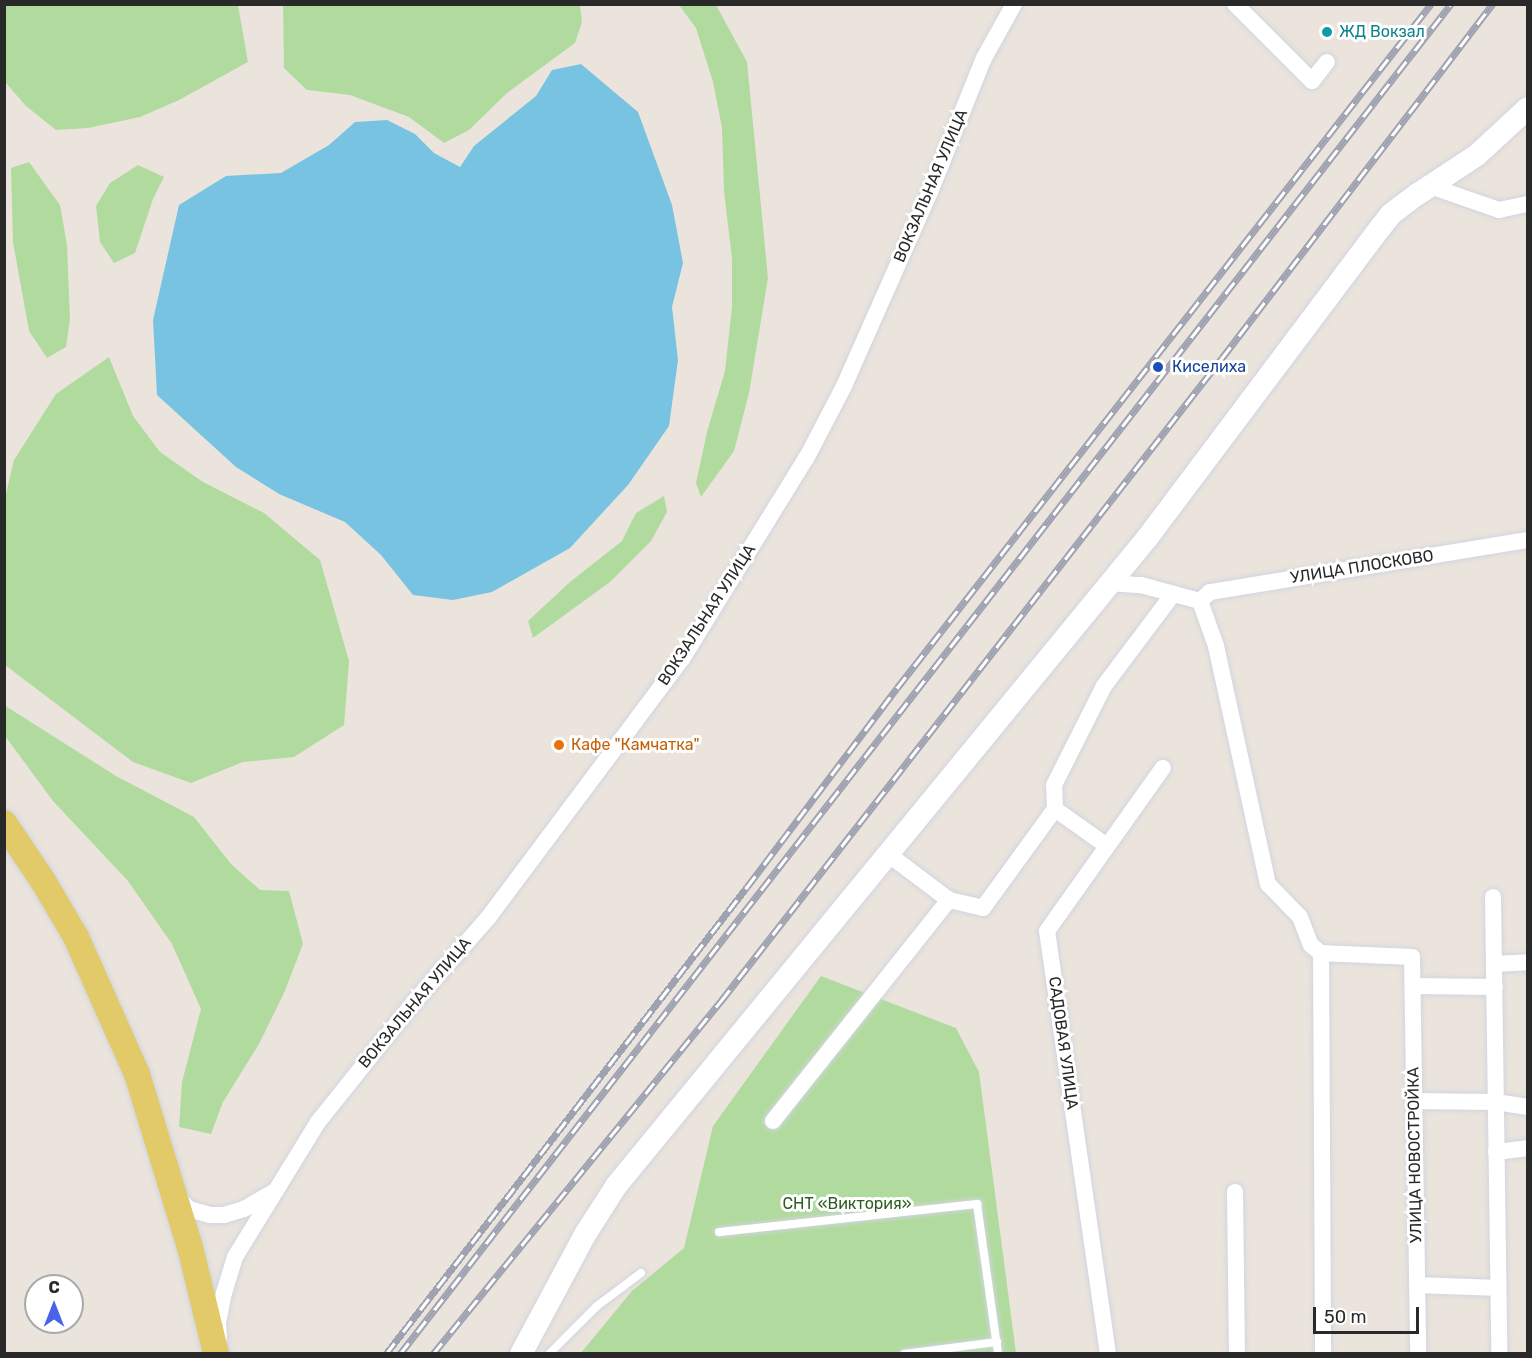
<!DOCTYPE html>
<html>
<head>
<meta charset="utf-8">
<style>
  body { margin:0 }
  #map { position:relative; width:1532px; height:1358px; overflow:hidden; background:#eae4dc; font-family:Rubik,sans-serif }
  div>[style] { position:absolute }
  .green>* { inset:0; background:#b1db9e }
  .water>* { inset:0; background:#79c3e2 }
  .roads { filter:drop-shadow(0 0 2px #d2d4e0) drop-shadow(0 0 2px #d2d4e0) }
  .lane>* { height:8px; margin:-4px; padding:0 4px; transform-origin:4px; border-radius:4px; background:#fff }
  .street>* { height:16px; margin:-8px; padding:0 8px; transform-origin:8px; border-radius:8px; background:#fff }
  .secondary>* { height:22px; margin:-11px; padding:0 11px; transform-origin:11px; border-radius:11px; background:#fff }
  .primary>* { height:26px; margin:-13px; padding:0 13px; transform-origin:13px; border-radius:13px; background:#e3ca68 }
  .rail>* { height:7px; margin-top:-3.5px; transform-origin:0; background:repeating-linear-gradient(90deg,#fff 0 14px,#9fa2b1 0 28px); box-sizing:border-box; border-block:2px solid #9fa2b1 }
  .dots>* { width:16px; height:16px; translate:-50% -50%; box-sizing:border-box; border:3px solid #fff; border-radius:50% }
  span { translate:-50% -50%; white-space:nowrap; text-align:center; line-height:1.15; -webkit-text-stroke:6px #fff; paint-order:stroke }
  .culture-label { font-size:16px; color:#0d838f }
  .left { translate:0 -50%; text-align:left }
  .street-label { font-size:16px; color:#292929 }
  .transit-label { font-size:16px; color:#164399 }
  .food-label { font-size:16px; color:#c56008 }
  .park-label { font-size:16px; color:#2b5f20 }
  .frame { position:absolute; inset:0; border:6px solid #292929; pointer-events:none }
  .north { position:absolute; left:24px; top:1274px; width:60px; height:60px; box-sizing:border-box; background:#fff; border:2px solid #a9a9a9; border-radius:50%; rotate:0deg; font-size:16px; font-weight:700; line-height:24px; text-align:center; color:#292929 }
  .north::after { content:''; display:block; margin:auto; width:21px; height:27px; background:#4b63e8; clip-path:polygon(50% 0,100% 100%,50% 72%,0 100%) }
  .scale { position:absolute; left:1313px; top:1307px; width:106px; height:27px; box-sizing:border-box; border:3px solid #292929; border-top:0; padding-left:8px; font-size:18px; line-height:21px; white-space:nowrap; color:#292929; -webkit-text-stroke:4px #fff; paint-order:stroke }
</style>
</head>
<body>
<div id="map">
  <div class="green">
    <i style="clip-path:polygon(5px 4px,238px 5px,248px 62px,179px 100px,140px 117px,88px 128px,56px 130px,26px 106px,5px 82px)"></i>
    <i style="clip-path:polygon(283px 5px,580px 5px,582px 22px,575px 43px,507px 93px,469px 130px,444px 143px,409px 117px,350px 95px,307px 90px,284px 68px)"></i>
    <i style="clip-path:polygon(679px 5px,716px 5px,747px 62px,768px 278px,749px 393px,734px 451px,701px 497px,696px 483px,707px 432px,725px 371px,732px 307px,732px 259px,724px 191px,722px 128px,713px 82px,696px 28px)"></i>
    <i style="clip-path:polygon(29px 162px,60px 205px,67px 245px,70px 320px,66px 347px,47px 358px,29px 331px,13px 242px,11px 168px)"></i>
    <i style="clip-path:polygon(138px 165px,164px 177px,153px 199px,135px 253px,114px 263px,100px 242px,96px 206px,110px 183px)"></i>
    <i style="clip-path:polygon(109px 357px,133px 416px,160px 452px,203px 482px,264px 513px,320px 560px,349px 661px,344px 725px,294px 757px,243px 762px,191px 783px,133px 762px,5px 665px,4px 502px,14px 460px,56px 394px)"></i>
    <i style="clip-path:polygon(664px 496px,667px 512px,651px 541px,610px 582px,533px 638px,528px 621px,570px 582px,622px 541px,636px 513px)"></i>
    <i style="clip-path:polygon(4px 705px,116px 776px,194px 817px,231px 864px,260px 890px,289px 891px,303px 944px,284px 993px,259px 1044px,223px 1102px,211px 1134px,179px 1127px,182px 1082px,201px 1009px,172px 944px,128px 881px,53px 801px,5px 736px)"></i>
    <i style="clip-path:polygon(821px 976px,956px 1028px,979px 1072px,1016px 1353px,580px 1354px,632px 1291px,684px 1248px,713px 1126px)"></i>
  </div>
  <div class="water">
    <i style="clip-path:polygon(581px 64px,638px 112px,672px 205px,683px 263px,672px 307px,678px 360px,669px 426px,628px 485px,570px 548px,492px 592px,453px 600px,413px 595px,381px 555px,345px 522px,279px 494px,236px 467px,157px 395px,153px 320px,179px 205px,226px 176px,281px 173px,329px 145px,355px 122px,387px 120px,415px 134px,434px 153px,460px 167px,474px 146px,536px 96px,552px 70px)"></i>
  </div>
  <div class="roads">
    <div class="lane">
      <i style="left:719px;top:1232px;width:260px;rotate:-6.2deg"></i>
      <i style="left:977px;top:1204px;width:151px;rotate:82deg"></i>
      <i style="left:549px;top:1354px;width:68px;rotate:-45deg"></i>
      <i style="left:597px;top:1306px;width:55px;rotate:-36.9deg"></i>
      <i style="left:904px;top:1354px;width:94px;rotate:-7.4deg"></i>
    </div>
    <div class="street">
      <i style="left:1235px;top:4px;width:109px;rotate:45deg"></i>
      <i style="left:1312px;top:81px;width:24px;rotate:-52deg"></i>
      <i style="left:1430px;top:186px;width:73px;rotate:19.2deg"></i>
      <i style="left:1499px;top:210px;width:30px;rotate:-12deg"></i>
      <i style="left:1109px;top:583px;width:32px;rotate:4deg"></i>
      <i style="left:1141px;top:585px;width:61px;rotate:15.2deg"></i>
      <i style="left:1200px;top:601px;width:48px;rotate:70.4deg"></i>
      <i style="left:1216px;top:646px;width:244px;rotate:77.7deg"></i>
      <i style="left:1268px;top:884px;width:46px;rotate:45.9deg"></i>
      <i style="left:1300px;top:917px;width:30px;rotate:69deg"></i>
      <i style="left:1311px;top:945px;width:13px;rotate:39deg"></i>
      <i style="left:1321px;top:953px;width:91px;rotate:2.5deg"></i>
      <i style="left:1412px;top:957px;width:397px;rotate:89.1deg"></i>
      <i style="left:1200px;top:601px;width:13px;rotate:-42deg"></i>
      <i style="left:1210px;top:592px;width:322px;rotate:-9.3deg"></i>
      <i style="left:1107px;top:846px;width:64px;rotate:-144.6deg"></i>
      <i style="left:1055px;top:809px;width:24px;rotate:-92deg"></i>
      <i style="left:1054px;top:785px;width:111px;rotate:-63.2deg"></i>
      <i style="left:1104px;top:686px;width:115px;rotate:-53.1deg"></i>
      <i style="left:888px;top:854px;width:76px;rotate:37deg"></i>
      <i style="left:949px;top:900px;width:35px;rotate:13deg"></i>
      <i style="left:983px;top:908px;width:122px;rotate:-54deg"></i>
      <i style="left:1493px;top:897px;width:457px;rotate:89.2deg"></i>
      <i style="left:1321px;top:953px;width:401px;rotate:89.7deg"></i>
      <i style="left:1494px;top:964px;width:34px;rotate:-3deg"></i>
      <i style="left:1413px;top:986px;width:82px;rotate:0.7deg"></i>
      <i style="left:1414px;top:1101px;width:82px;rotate:0.7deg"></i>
      <i style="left:1496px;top:1102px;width:32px;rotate:9deg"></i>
      <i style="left:773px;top:1121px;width:283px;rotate:-51.5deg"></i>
      <i style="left:1496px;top:1152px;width:32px;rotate:-7deg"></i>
      <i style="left:1235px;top:1192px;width:162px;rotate:89.3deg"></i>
      <i style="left:176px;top:1196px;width:18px;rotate:45deg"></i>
      <i style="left:189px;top:1209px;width:22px;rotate:16deg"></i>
      <i style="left:210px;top:1215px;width:14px"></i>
      <i style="left:224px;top:1215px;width:21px;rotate:-17deg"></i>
      <i style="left:244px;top:1209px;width:34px;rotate:-30deg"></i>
      <i style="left:1417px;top:1285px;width:81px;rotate:2.1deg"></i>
      <i style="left:219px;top:1338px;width:15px;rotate:-94deg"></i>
      <i style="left:218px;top:1323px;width:31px;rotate:-79deg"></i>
      <i style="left:224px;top:1293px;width:38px;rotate:-73deg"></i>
      <i style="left:235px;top:1257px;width:158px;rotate:-58.4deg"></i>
      <i style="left:318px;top:1122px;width:155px;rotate:-51.3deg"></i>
      <i style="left:415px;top:1001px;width:111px;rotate:-48.7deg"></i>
      <i style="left:488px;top:918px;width:324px;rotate:-53.2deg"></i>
      <i style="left:682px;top:659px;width:238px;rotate:-58.3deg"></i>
      <i style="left:807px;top:457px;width:80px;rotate:-62.5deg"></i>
      <i style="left:844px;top:386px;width:212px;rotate:-66.1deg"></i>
      <i style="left:930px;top:192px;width:144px;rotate:-68.1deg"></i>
      <i style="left:984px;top:58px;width:62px;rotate:-60.9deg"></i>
      <i style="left:1108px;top:1354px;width:427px;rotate:-98.2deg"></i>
      <i style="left:1047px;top:931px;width:200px;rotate:-54.6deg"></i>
    </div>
    <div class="secondary">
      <i style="left:521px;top:1354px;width:137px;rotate:-61.8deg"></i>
      <i style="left:586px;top:1233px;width:56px;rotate:-57.4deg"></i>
      <i style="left:616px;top:1186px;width:839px;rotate:-50.66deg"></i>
      <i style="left:1148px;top:537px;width:388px;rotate:-53.1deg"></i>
      <i style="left:1381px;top:227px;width:16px;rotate:-52deg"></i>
      <i style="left:1391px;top:214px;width:34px;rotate:-37deg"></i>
      <i style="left:1418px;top:194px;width:71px;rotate:-33.5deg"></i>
      <i style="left:1477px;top:155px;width:69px;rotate:-42.7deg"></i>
    </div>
    <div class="primary">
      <i style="left:4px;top:823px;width:70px;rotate:56.1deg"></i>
      <i style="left:43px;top:881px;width:65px;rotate:59.5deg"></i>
      <i style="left:76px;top:937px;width:150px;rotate:66deg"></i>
      <i style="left:137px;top:1074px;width:181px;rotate:73deg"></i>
      <i style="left:190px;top:1247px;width:110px;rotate:76.3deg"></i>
    </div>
  </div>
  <div class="rail">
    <i style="left:386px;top:1354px;width:590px;rotate:-52.3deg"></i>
    <i style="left:747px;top:887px;width:249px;rotate:-53deg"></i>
    <i style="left:897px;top:688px;width:868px;rotate:-52.02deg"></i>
    <i style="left:400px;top:1354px;width:1711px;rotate:-52.1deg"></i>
    <i style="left:433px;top:1354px;width:456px;rotate:-50.8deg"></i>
    <i style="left:721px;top:1001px;width:815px;rotate:-52.08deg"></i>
    <i style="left:1222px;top:358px;width:446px;rotate:-52.6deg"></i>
  </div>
  <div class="dots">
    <i style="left:1327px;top:32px;background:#0f9aa8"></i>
    <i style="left:1158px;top:367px;background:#1a4fb4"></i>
    <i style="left:559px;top:745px;background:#e8710a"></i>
  </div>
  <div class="culture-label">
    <span class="left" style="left:1339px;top:32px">ЖД Вокзал</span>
  </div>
  <div class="street-label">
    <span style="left:931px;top:186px;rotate:-67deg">ВОКЗАЛЬНАЯ УЛИЦА</span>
    <span style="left:1362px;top:567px;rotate:-9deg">УЛИЦА ПЛОСКОВО</span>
    <span style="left:707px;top:615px;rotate:-57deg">ВОКЗАЛЬНАЯ УЛИЦА</span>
    <span style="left:415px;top:1003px;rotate:-50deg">ВОКЗАЛЬНАЯ УЛИЦА</span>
    <span style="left:1063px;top:1043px;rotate:82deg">САДОВАЯ УЛИЦА</span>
    <span style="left:1415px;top:1155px;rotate:-91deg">УЛИЦА НОВОСТРОЙКА</span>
  </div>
  <div class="transit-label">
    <span class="left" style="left:1172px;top:367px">Киселиха</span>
  </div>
  <div class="food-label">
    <span class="left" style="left:571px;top:745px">Кафе "Камчатка"</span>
  </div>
  <div class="park-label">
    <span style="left:847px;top:1204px">СНТ «Виктория»</span>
  </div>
  <div class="frame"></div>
  <div class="north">С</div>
  <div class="scale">50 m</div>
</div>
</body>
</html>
